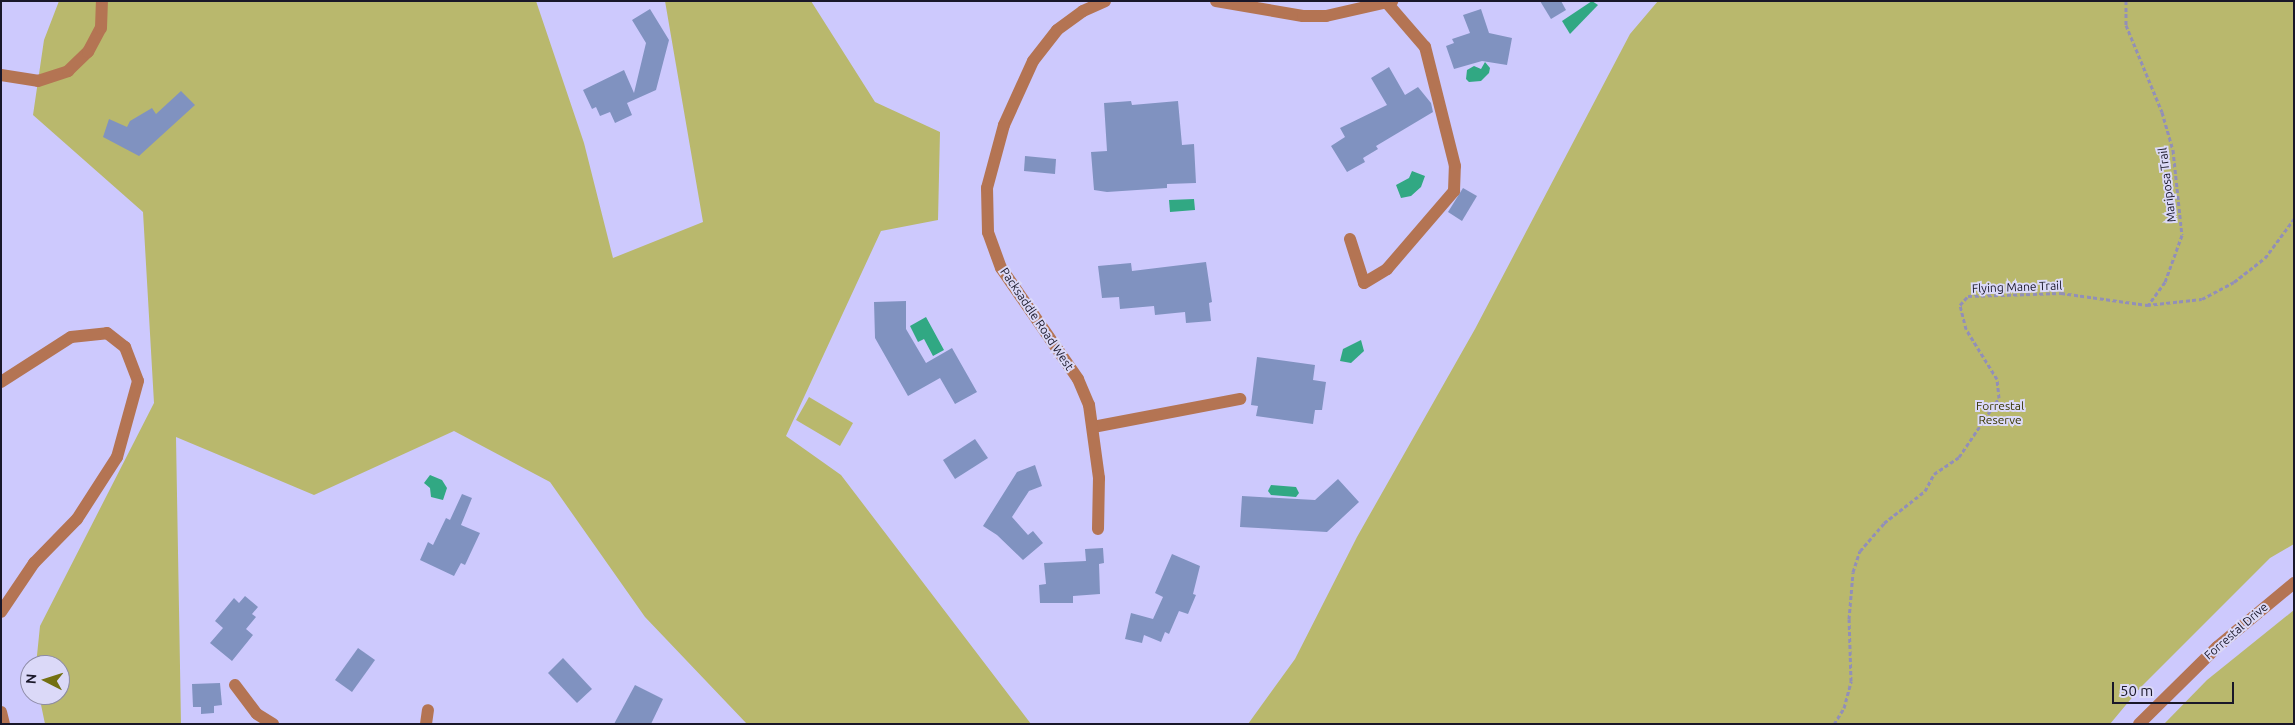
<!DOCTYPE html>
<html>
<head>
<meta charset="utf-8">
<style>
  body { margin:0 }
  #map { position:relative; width:2295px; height:725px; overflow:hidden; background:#cdc9fd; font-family:Ubuntu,sans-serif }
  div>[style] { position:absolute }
  .green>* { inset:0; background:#b9b86d }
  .water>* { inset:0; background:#31a883 }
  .building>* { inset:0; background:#8092c0 }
  .path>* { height:3px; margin-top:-1.5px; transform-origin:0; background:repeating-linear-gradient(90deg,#928fb8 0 4px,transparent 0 6.5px) }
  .minor>* { height:12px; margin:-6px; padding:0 6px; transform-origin:6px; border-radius:6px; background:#b47453 }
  span { translate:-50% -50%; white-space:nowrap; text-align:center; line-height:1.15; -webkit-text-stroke:4px #dbd9f8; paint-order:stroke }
  .street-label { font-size:12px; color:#191729 }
  .park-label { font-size:12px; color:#383600 }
  .frame { position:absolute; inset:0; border:2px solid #191729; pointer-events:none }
  .north { position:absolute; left:20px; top:655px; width:50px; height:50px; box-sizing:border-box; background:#dbd9f8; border:1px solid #8d8ba5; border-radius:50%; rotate:275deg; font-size:14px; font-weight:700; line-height:20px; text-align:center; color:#191729 }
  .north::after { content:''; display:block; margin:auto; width:18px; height:22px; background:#737012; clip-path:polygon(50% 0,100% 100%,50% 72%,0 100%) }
  .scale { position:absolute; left:2112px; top:682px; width:122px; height:22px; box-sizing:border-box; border:2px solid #191729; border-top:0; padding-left:6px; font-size:15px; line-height:18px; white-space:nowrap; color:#191729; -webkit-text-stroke:4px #dbd9f8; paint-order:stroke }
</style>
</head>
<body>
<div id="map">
  <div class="green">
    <i style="clip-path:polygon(59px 1px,536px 1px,584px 143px,613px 258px,703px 222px,665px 1px,811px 1px,875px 102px,940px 132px,938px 220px,881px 231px,786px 436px,841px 475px,1031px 724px,747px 724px,645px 617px,550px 482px,454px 431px,314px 495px,176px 437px,181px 724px,45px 724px,39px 695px,60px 695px,60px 665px,36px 665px,40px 626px,154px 403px,143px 212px,33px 115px,44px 40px)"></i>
    <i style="clip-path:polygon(1658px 1px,2294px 1px,2294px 544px,2270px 558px,2140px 688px,2110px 724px,1248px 724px,1295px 659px,1357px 537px,1475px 329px,1630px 34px)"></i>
    <i style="clip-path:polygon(809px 397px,853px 423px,840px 446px,796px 420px)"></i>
    <i style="clip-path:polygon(2294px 610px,2294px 724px,2164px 724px,2207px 680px)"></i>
  </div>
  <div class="water">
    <i style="clip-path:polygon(1592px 1px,1598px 5px,1570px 34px,1562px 21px)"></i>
    <i style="clip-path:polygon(1485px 62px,1490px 68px,1489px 73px,1481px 81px,1469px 82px,1466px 79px,1467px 70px,1474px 66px,1481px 69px)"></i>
    <i style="clip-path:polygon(1412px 171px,1425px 176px,1421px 187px,1411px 196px,1401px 198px,1396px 185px,1409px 178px)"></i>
    <i style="clip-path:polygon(1194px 199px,1195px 210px,1170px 212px,1169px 200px)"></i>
    <i style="clip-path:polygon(926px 317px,944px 350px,933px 356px,924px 339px,918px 342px,910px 326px)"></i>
    <i style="clip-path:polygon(1361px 340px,1364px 351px,1351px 363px,1340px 361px,1343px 349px)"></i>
    <i style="clip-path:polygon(430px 475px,442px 480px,447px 488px,443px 500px,431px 497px,430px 488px,424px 483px)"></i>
    <i style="clip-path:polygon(1271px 485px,1296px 487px,1299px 493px,1296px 497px,1271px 495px,1268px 491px)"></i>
  </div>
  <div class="building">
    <i style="clip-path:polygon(1540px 1px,1561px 1px,1566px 10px,1551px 19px)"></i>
    <i style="clip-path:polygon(650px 9px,669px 40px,656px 90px,627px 103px,632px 115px,615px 123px,610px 112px,600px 116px,596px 107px,592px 109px,583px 90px,624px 70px,634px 93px,646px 43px,632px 20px)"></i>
    <i style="clip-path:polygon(1481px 9px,1489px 33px,1512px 38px,1507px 65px,1482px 61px,1454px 69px,1446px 46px,1454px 43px,1452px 39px,1470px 33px,1463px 15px)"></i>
    <i style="clip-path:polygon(1389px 67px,1405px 95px,1418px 87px,1431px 103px,1433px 112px,1376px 146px,1378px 149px,1363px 158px,1365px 162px,1347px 172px,1331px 146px,1345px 137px,1340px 128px,1387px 105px,1371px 78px)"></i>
    <i style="clip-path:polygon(181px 91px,195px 105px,139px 156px,103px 137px,109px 119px,127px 127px,130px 121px,152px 108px,156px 114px)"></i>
    <i style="clip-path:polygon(1131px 101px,1132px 105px,1178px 101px,1182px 145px,1194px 144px,1196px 183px,1167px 184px,1167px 188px,1107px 192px,1094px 190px,1091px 152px,1107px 151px,1104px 103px)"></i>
    <i style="clip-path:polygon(1025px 156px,1056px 159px,1055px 174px,1024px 171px)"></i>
    <i style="clip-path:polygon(1463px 188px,1477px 196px,1462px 221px,1448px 212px)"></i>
    <i style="clip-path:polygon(1206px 262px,1212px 302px,1209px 303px,1211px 321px,1186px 323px,1185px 312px,1155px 315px,1154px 306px,1120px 309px,1119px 297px,1102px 298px,1098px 266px,1131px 263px,1132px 271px)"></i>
    <i style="clip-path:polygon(906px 301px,906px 329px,926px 363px,952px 348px,977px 392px,955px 404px,940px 378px,908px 396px,875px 338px,874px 302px)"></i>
    <i style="clip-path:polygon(1257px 357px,1315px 365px,1313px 380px,1326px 382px,1322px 410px,1315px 410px,1313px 424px,1256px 416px,1258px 406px,1251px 405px)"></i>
    <i style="clip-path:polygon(975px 439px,988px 458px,955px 479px,943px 460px)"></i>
    <i style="clip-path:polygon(1035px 465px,1042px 486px,1029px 491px,1012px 517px,1028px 535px,1033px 531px,1043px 543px,1023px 560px,997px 535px,983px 526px,1017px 472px)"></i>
    <i style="clip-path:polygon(1338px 479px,1359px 502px,1327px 532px,1240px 527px,1242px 496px,1315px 500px)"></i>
    <i style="clip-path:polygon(462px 494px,472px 498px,461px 525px,480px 533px,465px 565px,461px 563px,454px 576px,420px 560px,428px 542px,433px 545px,446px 518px,450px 520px)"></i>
    <i style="clip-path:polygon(1103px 548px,1104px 563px,1099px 564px,1100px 594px,1073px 596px,1073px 603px,1040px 603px,1039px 585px,1046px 584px,1044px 563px,1086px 561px,1085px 549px)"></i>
    <i style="clip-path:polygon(1172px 554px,1200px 566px,1193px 594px,1196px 595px,1188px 614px,1179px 611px,1169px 634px,1165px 632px,1161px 642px,1144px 635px,1142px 643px,1125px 639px,1131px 613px,1153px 619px,1163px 597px,1155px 593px)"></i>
    <i style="clip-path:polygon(245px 596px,258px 607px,252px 614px,256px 617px,246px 629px,253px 635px,232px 661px,210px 643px,223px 628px,215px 621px,234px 598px,239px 603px)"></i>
    <i style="clip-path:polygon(358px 648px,375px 660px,352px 692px,335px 680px)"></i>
    <i style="clip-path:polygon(563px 658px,592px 689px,577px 703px,548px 673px)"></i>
    <i style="clip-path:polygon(220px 683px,222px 705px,214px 706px,214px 713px,201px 714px,201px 707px,193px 707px,192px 684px)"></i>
    <i style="clip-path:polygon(635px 685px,663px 699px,651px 724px,614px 724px)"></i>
  </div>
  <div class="path">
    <i style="left:2126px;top:1px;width:24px;rotate:90deg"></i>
    <i style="left:2126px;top:25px;width:94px;rotate:67.5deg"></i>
    <i style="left:2162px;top:112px;width:40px;rotate:74deg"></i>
    <i style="left:2173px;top:150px;width:85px;rotate:84deg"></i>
    <i style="left:2182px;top:235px;width:50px;rotate:109.9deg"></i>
    <i style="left:2165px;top:282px;width:29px;rotate:126deg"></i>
    <i style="left:1834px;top:724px;width:19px;rotate:-58deg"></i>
    <i style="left:1844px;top:708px;width:28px;rotate:-75deg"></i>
    <i style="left:1851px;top:681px;width:62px;rotate:-91.8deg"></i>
    <i style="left:1849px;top:619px;width:47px;rotate:-85.1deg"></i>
    <i style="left:1853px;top:572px;width:22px;rotate:-72deg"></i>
    <i style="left:1860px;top:551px;width:37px;rotate:-49deg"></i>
    <i style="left:1884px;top:523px;width:52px;rotate:-38deg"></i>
    <i style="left:1925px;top:491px;width:19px;rotate:-62deg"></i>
    <i style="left:1934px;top:474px;width:30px;rotate:-34deg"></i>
    <i style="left:1959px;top:457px;width:71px;rotate:-55.9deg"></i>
    <i style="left:1999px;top:398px;width:19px;rotate:-96deg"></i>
    <i style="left:1997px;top:379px;width:59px;rotate:-121.8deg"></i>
    <i style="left:1966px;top:329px;width:25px;rotate:-104deg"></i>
    <i style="left:1960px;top:305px;width:12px;rotate:-48deg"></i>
    <i style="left:1968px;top:296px;width:93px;rotate:-1.8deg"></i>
    <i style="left:2061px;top:293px;width:87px;rotate:7.9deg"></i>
    <i style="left:2147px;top:305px;width:55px;rotate:-6.2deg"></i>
    <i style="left:2202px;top:299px;width:36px;rotate:-28deg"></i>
    <i style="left:2234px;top:282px;width:39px;rotate:-38deg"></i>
    <i style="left:2265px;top:258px;width:49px;rotate:-53.4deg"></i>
  </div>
  <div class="minor">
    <i style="left:1216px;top:1px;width:88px;rotate:9.8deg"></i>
    <i style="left:1303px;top:16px;width:23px"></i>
    <i style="left:1326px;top:16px;width:68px;rotate:-12.8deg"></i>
    <i style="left:1px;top:75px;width:37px;rotate:9deg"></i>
    <i style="left:38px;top:81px;width:32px;rotate:-18deg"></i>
    <i style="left:68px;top:71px;width:28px;rotate:-44deg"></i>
    <i style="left:88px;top:52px;width:27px;rotate:-62deg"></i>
    <i style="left:101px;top:28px;width:27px;rotate:-88deg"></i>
    <i style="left:1350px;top:239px;width:46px;rotate:72.3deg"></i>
    <i style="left:1364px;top:283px;width:27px;rotate:-31deg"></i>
    <i style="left:1387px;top:269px;width:103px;rotate:-49.3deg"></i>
    <i style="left:1454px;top:191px;width:25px;rotate:-88deg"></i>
    <i style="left:1455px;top:166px;width:123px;rotate:-104.1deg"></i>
    <i style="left:1425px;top:47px;width:58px;rotate:-130.8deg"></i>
    <i style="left:1px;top:382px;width:83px;rotate:-32.7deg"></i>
    <i style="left:71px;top:337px;width:36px;rotate:-6deg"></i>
    <i style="left:107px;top:333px;width:23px;rotate:38deg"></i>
    <i style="left:125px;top:347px;width:36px;rotate:69deg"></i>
    <i style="left:138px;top:381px;width:79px;rotate:105.4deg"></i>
    <i style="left:117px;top:457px;width:74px;rotate:122.8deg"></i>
    <i style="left:77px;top:519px;width:62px;rotate:134.3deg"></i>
    <i style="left:34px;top:563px;width:59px;rotate:124deg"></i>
    <i style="left:1093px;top:427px;width:150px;rotate:-10.8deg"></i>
    <i style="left:1098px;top:529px;width:51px;rotate:-88.9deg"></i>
    <i style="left:1099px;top:478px;width:74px;rotate:-97.8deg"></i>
    <i style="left:1089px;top:405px;width:28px;rotate:-113deg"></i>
    <i style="left:1078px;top:379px;width:135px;rotate:-124.7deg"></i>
    <i style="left:1001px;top:268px;width:38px;rotate:-110deg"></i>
    <i style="left:988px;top:232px;width:44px;rotate:-91.3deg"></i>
    <i style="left:987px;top:188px;width:65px;rotate:-74.9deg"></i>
    <i style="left:1004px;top:125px;width:70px;rotate:-65.6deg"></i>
    <i style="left:1033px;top:61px;width:39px;rotate:-52deg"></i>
    <i style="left:1057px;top:30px;width:32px;rotate:-36deg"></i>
    <i style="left:1083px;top:11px;width:24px;rotate:-24deg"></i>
    <i style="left:235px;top:685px;width:36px;rotate:53deg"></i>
    <i style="left:257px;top:714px;width:19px;rotate:32deg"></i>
    <i style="left:1px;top:712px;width:12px;rotate:76deg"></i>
    <i style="left:426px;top:724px;width:14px;rotate:-82deg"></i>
    <i style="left:2139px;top:724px;width:110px;rotate:-44.6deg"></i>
    <i style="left:2217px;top:647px;width:100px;rotate:-39.7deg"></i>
  </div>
  <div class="street-label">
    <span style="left:2167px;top:185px;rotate:-97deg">Mariposa Trail</span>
    <span style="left:2017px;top:287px;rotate:-2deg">Flying Mane Trail</span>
    <span style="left:1037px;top:319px;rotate:56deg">Packsaddle Road West</span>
    <span style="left:2236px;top:631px;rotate:-41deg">Forrestal Drive</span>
  </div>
  <div class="park-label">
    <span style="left:2000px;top:413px">Forrestal<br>Reserve</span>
  </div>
  <div class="frame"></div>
  <div class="north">N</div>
  <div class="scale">50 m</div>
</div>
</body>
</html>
